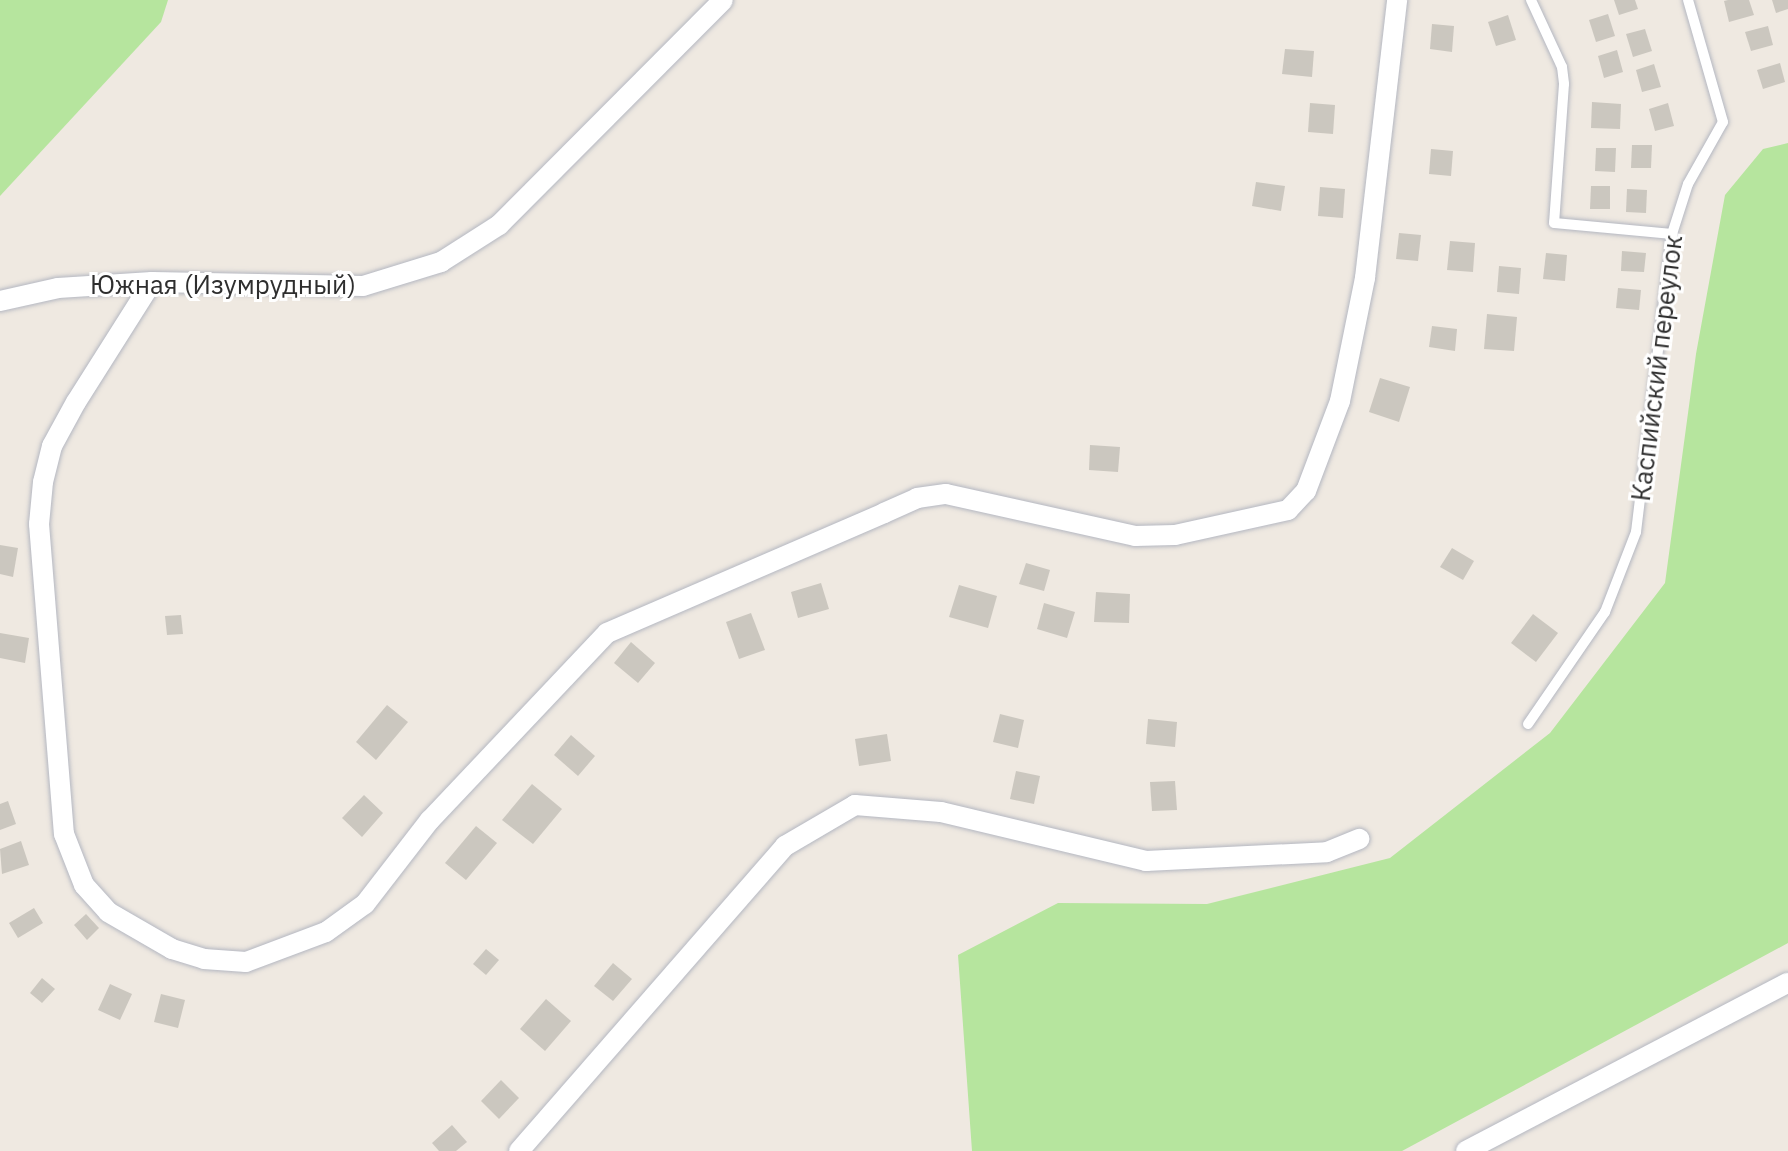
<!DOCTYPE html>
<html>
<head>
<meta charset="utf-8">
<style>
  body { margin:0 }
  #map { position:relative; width:1788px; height:1151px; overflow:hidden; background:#efe9e1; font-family:"IBM Plex Sans",sans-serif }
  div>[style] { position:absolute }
  .green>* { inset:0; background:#b6e59e }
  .building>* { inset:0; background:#cbc7bf }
  .roads { filter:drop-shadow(0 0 2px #b4b7c1) drop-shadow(0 0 2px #b4b7c1) }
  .service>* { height:10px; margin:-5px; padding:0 5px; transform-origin:5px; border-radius:5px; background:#fff }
  .minor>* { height:20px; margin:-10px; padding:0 10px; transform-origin:10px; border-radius:10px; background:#fff }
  span { translate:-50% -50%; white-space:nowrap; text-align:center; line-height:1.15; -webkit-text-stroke:6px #fff; paint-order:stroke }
  .street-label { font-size:26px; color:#2e2e2e }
</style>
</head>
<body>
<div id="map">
  <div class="green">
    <i style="clip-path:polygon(0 0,168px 0,161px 22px,0 196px)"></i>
    <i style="clip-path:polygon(1788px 143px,1788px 943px,1402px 1151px,972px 1151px,958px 955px,1058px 903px,1207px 904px,1390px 858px,1550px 733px,1665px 583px,1696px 354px,1725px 195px,1763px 149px)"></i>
  </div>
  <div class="building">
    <i style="clip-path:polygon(1614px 0,1635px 0,1638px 9px,1619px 15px)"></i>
    <i style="clip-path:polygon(1728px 0,1749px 0,1754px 15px,1729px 22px,1724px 1px)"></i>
    <i style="clip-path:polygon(1772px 0,1788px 0,1788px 9px,1776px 13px)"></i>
    <i style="clip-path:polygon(1608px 14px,1615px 36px,1596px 42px,1589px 20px)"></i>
    <i style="clip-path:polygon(1508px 15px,1516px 40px,1496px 46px,1488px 22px)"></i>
    <i style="clip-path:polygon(1432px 24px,1454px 26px,1452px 52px,1430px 49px)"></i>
    <i style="clip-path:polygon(1768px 26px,1773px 45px,1751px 51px,1745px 32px)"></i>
    <i style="clip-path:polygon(1645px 29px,1652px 51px,1633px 57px,1626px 34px)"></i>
    <i style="clip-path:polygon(1285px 49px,1314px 51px,1312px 77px,1282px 74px)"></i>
    <i style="clip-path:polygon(1617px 50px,1623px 72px,1604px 78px,1598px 56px)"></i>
    <i style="clip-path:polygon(1780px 63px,1785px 82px,1763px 89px,1757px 70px)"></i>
    <i style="clip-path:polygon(1654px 64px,1661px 87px,1642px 92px,1636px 70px)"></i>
    <i style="clip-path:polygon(1592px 102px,1621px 104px,1620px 129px,1591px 128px)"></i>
    <i style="clip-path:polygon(1310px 103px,1335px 105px,1333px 134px,1308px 132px)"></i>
    <i style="clip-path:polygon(1668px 103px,1674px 126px,1655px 131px,1649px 109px)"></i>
    <i style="clip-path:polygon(1632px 145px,1652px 145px,1651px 168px,1631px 168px)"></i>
    <i style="clip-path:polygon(1596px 148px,1616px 148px,1615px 172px,1595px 171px)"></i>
    <i style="clip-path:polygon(1431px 149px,1453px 151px,1451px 176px,1429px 174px)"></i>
    <i style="clip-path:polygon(1256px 182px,1285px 186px,1281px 211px,1252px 206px)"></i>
    <i style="clip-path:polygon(1591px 186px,1610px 186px,1610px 209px,1590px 209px)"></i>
    <i style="clip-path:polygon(1320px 187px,1345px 189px,1343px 218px,1318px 216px)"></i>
    <i style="clip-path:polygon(1627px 189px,1647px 190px,1646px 213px,1626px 212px)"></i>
    <i style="clip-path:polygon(1399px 233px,1421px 235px,1418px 261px,1396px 259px)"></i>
    <i style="clip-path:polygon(1450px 241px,1475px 243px,1473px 272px,1447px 270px)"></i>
    <i style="clip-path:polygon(1622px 251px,1646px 253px,1644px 272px,1621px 271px)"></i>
    <i style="clip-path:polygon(1546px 253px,1567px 255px,1565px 281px,1543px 279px)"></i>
    <i style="clip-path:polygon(1499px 266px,1521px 268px,1519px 294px,1497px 292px)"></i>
    <i style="clip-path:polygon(1618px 288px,1641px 290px,1639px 310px,1616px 308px)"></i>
    <i style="clip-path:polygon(1487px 314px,1517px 317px,1514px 351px,1484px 349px)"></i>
    <i style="clip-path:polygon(1432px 326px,1457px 329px,1455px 351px,1429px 347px)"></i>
    <i style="clip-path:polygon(1380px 378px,1410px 387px,1399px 422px,1369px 412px)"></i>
    <i style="clip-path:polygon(1090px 445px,1120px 447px,1118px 472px,1089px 470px)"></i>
    <i style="clip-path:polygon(0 545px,18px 548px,13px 577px,0 574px)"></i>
    <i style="clip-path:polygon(1452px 548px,1474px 561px,1463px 580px,1440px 567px)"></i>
    <i style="clip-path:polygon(1026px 563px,1050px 570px,1044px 591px,1019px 584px)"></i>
    <i style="clip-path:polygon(821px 583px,829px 609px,798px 618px,791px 592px)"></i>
    <i style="clip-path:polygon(959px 585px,997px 596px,988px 628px,949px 617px)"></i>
    <i style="clip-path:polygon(1096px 592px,1130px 594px,1129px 623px,1094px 622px)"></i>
    <i style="clip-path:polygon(1044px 603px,1075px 612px,1067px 638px,1037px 629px)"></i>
    <i style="clip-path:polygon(751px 613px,765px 650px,739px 659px,726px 622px)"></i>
    <i style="clip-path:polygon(1533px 614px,1558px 633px,1536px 662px,1511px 643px)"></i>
    <i style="clip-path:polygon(181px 615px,183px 634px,167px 635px,165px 616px)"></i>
    <i style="clip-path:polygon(0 633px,29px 638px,25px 663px,0 658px)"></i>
    <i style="clip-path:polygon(631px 642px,655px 663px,638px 683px,614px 663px)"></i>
    <i style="clip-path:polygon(387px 705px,408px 722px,376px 760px,356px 742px)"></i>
    <i style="clip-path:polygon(1000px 714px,1024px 720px,1018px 748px,993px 742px)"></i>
    <i style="clip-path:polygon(1148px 719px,1177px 722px,1175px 747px,1146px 744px)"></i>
    <i style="clip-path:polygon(887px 734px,891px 761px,859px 766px,855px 739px)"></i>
    <i style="clip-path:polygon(571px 735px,595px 756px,578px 776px,554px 755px)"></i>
    <i style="clip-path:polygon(1016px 771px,1040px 776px,1034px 804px,1010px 799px)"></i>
    <i style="clip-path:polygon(1175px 781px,1177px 810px,1152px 811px,1150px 782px)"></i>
    <i style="clip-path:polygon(532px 784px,562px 809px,533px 844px,502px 820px)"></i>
    <i style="clip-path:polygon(364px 795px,383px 813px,362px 837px,342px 818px)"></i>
    <i style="clip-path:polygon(8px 801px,16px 824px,0 830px,0 804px)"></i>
    <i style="clip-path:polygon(476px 826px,497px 843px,466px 880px,445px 863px)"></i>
    <i style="clip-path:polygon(21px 841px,29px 865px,2px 874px,0 849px)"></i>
    <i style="clip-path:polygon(34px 908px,43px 923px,18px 938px,9px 923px)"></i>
    <i style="clip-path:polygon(86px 914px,99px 928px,87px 940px,74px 925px)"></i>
    <i style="clip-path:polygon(486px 949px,499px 960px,486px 975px,473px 964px)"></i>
    <i style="clip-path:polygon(613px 963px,632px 979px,613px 1001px,594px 986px)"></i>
    <i style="clip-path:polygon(42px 978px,55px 989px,42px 1003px,30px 993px)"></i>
    <i style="clip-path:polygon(110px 984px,132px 994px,120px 1020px,98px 1010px)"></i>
    <i style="clip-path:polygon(161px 994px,185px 1000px,178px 1028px,154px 1022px)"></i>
    <i style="clip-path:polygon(546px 999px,571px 1021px,545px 1051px,520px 1029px)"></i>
    <i style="clip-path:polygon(501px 1080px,519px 1098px,499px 1119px,481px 1101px)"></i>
    <i style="clip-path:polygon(452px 1125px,467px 1142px,456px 1151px,439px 1151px,432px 1143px)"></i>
  </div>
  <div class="roads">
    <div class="service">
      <i style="left:1531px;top:0;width:74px;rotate:65.2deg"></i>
      <i style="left:1562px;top:67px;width:17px;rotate:83deg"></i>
      <i style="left:1564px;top:84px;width:139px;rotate:94.1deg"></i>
      <i style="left:1554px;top:223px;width:119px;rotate:5.3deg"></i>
      <i style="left:1528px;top:724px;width:136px;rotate:-55.5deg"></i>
      <i style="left:1605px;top:612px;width:86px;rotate:-68.8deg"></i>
      <i style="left:1636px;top:532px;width:300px;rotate:-83.1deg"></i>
      <i style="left:1672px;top:234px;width:52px;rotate:-72.3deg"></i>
      <i style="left:1688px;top:184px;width:71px;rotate:-60.6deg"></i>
      <i style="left:1723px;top:122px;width:127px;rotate:-106deg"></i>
    </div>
    <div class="minor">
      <i style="left:152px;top:282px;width:142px;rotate:122.3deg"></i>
      <i style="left:76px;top:402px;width:50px;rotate:118.6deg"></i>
      <i style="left:52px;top:446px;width:37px;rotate:104deg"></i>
      <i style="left:43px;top:482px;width:42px;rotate:95.4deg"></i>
      <i style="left:39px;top:524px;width:311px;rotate:85.4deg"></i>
      <i style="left:64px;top:834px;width:55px;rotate:68.6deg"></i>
      <i style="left:84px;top:885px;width:36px;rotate:48deg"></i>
      <i style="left:108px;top:912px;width:74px;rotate:30deg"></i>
      <i style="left:172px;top:949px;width:34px;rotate:17deg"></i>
      <i style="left:204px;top:959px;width:42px;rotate:4.1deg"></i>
      <i style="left:246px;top:962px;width:85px;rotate:-20.6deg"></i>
      <i style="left:326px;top:932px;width:48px;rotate:-35.7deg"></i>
      <i style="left:365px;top:904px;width:106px;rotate:-52.3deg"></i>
      <i style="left:430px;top:820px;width:257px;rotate:-46.6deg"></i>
      <i style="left:607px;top:633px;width:302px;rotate:-23.4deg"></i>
      <i style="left:884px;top:513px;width:36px;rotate:-24deg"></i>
      <i style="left:917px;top:498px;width:29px;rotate:-8deg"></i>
      <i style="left:946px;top:494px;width:194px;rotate:12.5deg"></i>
      <i style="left:1135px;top:536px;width:40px;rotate:-1.4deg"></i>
      <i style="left:1175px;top:535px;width:116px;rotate:-12.5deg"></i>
      <i style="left:1288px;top:510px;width:26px;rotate:-47deg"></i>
      <i style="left:1306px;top:491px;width:96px;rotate:-69.3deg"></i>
      <i style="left:1340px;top:401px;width:126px;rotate:-78.5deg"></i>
      <i style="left:1365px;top:278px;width:280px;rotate:-83.4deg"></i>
      <i style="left:0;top:301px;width:59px;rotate:-12.6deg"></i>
      <i style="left:58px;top:288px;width:94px;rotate:-3.7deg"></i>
      <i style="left:152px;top:282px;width:211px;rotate:1.1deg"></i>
      <i style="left:363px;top:286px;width:82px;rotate:-17.1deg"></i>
      <i style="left:441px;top:262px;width:69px;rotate:-32.5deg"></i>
      <i style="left:499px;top:225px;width:317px;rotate:-45.1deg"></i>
      <i style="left:519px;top:1151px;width:405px;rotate:-48.9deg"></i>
      <i style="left:785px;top:846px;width:81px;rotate:-30.4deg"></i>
      <i style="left:855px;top:805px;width:86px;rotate:4.7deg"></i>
      <i style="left:941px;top:812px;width:211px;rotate:13.4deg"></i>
      <i style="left:1146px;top:861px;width:181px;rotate:-2.8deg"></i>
      <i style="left:1327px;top:852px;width:35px;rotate:-22deg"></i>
      <i style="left:1466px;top:1151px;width:363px;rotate:-27.6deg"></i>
    </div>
  </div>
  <div class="street-label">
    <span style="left:223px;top:285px">Южная (Изумрудный)</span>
    <span style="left:1657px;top:368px;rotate:-83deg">Каспийский переулок</span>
  </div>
</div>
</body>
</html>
